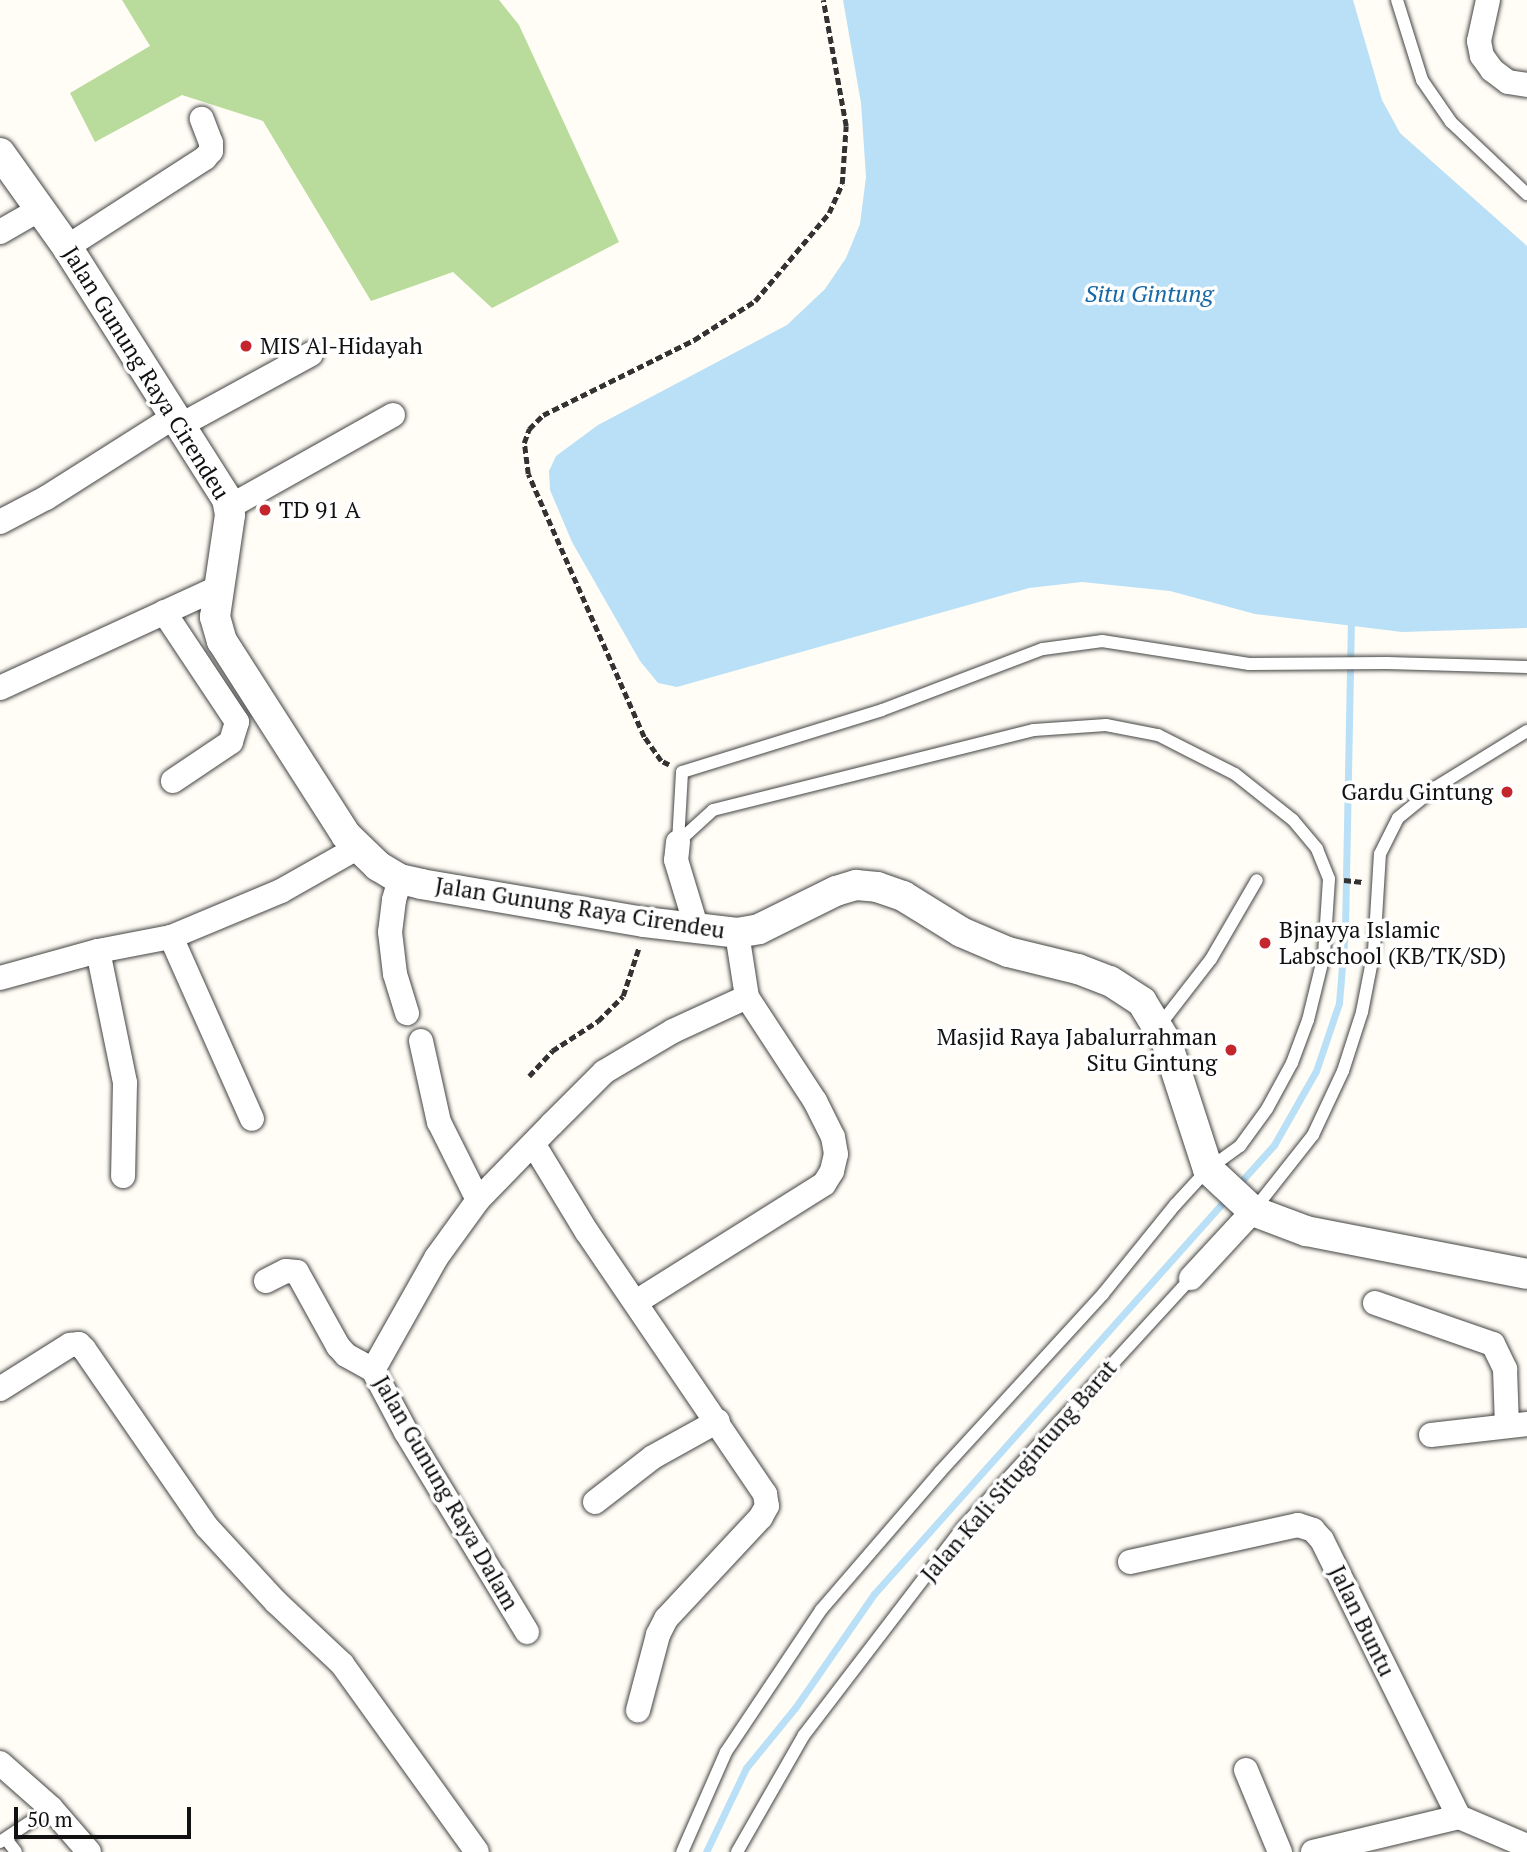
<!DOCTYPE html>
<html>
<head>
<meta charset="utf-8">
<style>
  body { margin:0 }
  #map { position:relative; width:1527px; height:1852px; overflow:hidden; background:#fffdf5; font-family:"PT Serif",serif }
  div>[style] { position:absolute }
  .forest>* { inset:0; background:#b9dc9c }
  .water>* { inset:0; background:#b9e0f7 }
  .stream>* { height:7px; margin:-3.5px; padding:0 3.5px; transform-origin:3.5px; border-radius:3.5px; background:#b9e0f7 }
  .path>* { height:4.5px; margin-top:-2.25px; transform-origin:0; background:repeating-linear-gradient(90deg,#333 0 7px,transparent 0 10.5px) }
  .roads { filter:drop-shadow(0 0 2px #444) drop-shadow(0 0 2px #444) }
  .service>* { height:12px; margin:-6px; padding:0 6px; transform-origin:6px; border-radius:6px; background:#fff }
  .minor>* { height:24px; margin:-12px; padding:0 12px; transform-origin:12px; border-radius:12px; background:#fff }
  .tertiary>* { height:30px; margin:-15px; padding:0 15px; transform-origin:15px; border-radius:15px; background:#fff }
  .dots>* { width:19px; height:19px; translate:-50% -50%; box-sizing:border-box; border:4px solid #fff; border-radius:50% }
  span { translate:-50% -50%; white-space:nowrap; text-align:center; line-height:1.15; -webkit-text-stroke:7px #fff; paint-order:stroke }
  .poi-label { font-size:23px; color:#111 }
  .left { translate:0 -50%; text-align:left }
  .right { translate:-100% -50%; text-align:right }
  .street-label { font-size:23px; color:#111 }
  .water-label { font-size:24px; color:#1768a6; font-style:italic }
  .scale { position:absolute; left:14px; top:1807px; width:177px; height:32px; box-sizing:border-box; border:4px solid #111; border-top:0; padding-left:9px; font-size:21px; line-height:24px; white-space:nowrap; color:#111; -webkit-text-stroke:5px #fff; paint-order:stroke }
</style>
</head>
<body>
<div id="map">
  <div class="forest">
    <i style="clip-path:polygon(122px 0,499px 0,519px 25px,619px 242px,492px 308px,453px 272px,371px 301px,263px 121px,182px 95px,95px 142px,70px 93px,150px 46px)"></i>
  </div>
  <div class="water">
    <i style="clip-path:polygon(843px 0,1353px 0,1382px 100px,1400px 133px,1527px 246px,1527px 628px,1402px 632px,1255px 614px,1170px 591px,1082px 582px,1029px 588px,677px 687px,658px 683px,640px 661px,572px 542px,550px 490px,549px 471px,556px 456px,598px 425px,787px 325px,825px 289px,846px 258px,860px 224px,866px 177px,861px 103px)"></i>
  </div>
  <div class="stream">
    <i style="left:1237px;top:1186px;width:55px;rotate:-47.9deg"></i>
    <i style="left:1274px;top:1145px;width:85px;rotate:-60.4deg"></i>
    <i style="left:1316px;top:1071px;width:72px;rotate:-71.3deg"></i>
    <i style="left:1339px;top:1003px;width:73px;rotate:-85.3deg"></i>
    <i style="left:1345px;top:930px;width:312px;rotate:-88.9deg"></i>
    <i style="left:706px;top:1852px;width:93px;rotate:-64.5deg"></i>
    <i style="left:746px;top:1768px;width:77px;rotate:-50.8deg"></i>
    <i style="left:795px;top:1708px;width:139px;rotate:-55.3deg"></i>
    <i style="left:874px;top:1594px;width:530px;rotate:-48.29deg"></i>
  </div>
  <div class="path">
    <i style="left:669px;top:765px;width:9px;rotate:-153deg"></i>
    <i style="left:661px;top:761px;width:29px;rotate:-125deg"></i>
    <i style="left:644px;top:737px;width:287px;rotate:-113.8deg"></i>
    <i style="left:528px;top:474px;width:31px;rotate:-97deg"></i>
    <i style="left:524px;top:443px;width:15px;rotate:-70deg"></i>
    <i style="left:529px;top:429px;width:20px;rotate:-45deg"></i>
    <i style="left:543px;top:415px;width:169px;rotate:-26.4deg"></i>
    <i style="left:694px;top:340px;width:72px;rotate:-32.6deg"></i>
    <i style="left:755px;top:301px;width:115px;rotate:-49.9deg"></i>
    <i style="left:829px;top:213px;width:32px;rotate:-66deg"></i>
    <i style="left:842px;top:184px;width:58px;rotate:-86.1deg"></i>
    <i style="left:846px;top:126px;width:128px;rotate:-100.3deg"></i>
    <i style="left:1344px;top:880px;width:19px;rotate:6deg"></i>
    <i style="left:529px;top:1076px;width:34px;rotate:-47deg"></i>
    <i style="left:552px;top:1051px;width:55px;rotate:-33.1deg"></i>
    <i style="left:598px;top:1021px;width:35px;rotate:-45deg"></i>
    <i style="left:623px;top:996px;width:52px;rotate:-71.9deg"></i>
  </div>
  <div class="roads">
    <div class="service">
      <i style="left:1397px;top:0;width:84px;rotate:72.6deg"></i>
      <i style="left:1422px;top:80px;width:51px;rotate:55.4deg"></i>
      <i style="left:1451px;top:122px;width:105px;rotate:43.5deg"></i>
      <i style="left:678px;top:842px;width:47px;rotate:-42.4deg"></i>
      <i style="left:713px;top:810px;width:331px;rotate:-14deg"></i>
      <i style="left:1034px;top:730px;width:72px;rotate:-4deg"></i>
      <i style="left:1106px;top:725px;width:53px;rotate:10.9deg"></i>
      <i style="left:1158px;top:735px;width:86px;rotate:26.9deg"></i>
      <i style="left:1235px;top:774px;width:74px;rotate:38.4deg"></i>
      <i style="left:1293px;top:820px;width:38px;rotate:50deg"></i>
      <i style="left:1317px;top:849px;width:32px;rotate:68deg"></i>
      <i style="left:1329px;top:879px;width:76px;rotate:93.8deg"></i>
      <i style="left:1324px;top:955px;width:67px;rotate:103.8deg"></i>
      <i style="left:1308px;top:1020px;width:46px;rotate:110.4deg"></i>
      <i style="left:1292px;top:1063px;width:52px;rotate:118.5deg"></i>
      <i style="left:1267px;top:1109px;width:46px;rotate:126.1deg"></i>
      <i style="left:1240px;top:1146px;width:39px;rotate:144deg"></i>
      <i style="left:1208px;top:1169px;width:49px;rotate:132.5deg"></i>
      <i style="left:1175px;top:1205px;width:114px;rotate:129deg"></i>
      <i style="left:1103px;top:1294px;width:241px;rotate:132.5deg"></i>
      <i style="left:940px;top:1472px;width:182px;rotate:130.8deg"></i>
      <i style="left:821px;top:1610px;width:171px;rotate:123.8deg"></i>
      <i style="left:726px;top:1752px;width:109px;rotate:113.7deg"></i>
      <i style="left:678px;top:842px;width:70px;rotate:-86.7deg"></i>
      <i style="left:682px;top:772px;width:209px;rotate:-17.2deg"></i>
      <i style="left:882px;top:710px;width:172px;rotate:-20.8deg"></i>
      <i style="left:1043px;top:649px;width:60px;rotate:-7.7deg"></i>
      <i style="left:1102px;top:641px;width:149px;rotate:8.9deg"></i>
      <i style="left:1249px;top:664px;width:138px;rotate:-0.4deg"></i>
      <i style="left:1387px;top:663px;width:140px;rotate:1.6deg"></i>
      <i style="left:1159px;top:1026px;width:85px;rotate:-52.2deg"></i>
      <i style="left:1211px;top:959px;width:91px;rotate:-59.8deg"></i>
      <i style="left:1253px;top:1211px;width:97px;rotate:-51.7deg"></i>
      <i style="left:1313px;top:1135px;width:71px;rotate:-64.9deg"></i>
      <i style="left:1343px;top:1071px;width:62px;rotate:-72.1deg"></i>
      <i style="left:1362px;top:1012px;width:62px;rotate:-78.9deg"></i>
      <i style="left:1374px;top:951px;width:97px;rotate:-86.5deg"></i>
      <i style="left:1380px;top:854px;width:40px;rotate:-63.4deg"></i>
      <i style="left:1398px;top:818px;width:49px;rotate:-39.2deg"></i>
      <i style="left:1436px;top:787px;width:107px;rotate:-31.6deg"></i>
      <i style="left:6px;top:1839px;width:16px;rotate:52deg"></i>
      <i style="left:0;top:1842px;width:61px;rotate:-33.7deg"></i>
      <i style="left:737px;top:1852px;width:135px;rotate:-60.2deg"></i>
      <i style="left:804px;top:1735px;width:262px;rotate:-52.6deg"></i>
      <i style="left:963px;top:1527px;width:338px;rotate:-47.5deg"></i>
    </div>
    <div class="minor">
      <i style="left:1488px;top:0;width:42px;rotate:102.4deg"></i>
      <i style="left:1479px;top:41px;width:15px;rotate:79deg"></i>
      <i style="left:1482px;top:56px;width:17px;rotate:54deg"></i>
      <i style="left:1492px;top:70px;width:20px;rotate:37deg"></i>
      <i style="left:1508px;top:82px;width:19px;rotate:9deg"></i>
      <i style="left:0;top:232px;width:46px;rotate:-29.9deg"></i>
      <i style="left:67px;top:247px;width:164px;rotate:-32.8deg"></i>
      <i style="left:205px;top:158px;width:9px;rotate:-49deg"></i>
      <i style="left:211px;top:151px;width:8px;rotate:-90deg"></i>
      <i style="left:211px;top:143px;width:26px;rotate:-111deg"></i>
      <i style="left:181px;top:425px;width:148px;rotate:-28.6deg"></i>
      <i style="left:229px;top:507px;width:188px;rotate:-29.3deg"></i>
      <i style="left:0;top:522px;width:52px;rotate:-27.6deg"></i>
      <i style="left:46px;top:498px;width:153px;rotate:-32.4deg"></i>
      <i style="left:164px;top:612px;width:132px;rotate:56.4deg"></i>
      <i style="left:237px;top:722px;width:21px;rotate:107deg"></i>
      <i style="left:231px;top:742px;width:70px;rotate:146.1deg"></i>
      <i style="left:0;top:688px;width:239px;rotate:-24.7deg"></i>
      <i style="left:678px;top:842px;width:18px;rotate:96deg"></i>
      <i style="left:676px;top:860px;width:72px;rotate:73.1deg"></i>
      <i style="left:400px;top:879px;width:22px;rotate:106deg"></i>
      <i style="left:394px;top:900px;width:32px;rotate:97deg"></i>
      <i style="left:390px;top:932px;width:42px;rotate:83.2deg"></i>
      <i style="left:395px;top:974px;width:41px;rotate:72.9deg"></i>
      <i style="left:171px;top:937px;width:199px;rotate:66deg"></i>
      <i style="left:98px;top:951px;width:135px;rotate:78.4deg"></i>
      <i style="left:125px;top:1083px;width:93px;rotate:91.2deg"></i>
      <i style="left:0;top:978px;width:102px;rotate:-15.4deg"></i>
      <i style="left:98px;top:951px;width:74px;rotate:-10.9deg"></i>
      <i style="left:171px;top:937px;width:119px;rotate:-22.7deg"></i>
      <i style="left:281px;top:891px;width:87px;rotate:-29.5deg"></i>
      <i style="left:421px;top:1041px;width:83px;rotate:77.5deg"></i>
      <i style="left:439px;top:1122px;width:87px;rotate:63.4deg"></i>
      <i style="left:534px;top:1145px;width:102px;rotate:58.7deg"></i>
      <i style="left:587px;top:1232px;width:317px;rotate:55.8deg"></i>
      <i style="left:765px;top:1494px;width:12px;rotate:81deg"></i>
      <i style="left:767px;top:1506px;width:13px;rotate:119deg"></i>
      <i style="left:761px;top:1517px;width:139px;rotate:133deg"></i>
      <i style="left:666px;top:1619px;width:18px;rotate:117deg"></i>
      <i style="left:658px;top:1635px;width:78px;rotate:104.9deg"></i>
      <i style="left:1191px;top:1278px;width:91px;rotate:-47.2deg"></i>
      <i style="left:266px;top:1281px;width:22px;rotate:-27deg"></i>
      <i style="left:286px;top:1271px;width:11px;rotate:5deg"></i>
      <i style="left:297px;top:1272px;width:85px;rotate:61deg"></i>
      <i style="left:338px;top:1346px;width:12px;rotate:48deg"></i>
      <i style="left:346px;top:1355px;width:31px;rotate:29deg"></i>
      <i style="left:636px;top:1302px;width:222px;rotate:-32.1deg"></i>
      <i style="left:824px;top:1184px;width:15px;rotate:-58deg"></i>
      <i style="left:832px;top:1171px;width:17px;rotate:-77deg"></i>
      <i style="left:836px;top:1154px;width:17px;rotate:-100deg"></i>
      <i style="left:833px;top:1137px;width:40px;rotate:-116.6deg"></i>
      <i style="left:815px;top:1101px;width:124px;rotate:-123.2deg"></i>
      <i style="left:747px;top:997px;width:65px;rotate:-98.9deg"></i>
      <i style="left:1375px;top:1303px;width:125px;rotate:19.2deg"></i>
      <i style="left:1493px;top:1344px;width:28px;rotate:64deg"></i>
      <i style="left:1505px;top:1369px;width:57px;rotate:88deg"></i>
      <i style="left:0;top:1389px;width:83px;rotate:-32.2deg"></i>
      <i style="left:70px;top:1345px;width:9px;rotate:-6deg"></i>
      <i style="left:79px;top:1344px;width:7px;rotate:45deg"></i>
      <i style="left:84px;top:1349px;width:216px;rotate:55.4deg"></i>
      <i style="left:207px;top:1527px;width:102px;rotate:47.4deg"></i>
      <i style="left:276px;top:1602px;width:91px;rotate:43.2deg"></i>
      <i style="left:342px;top:1664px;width:231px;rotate:54.3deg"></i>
      <i style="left:1431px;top:1435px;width:97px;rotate:-6.5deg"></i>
      <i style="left:595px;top:1502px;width:73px;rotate:-37.8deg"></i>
      <i style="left:653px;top:1457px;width:74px;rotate:-29deg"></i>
      <i style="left:1130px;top:1562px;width:172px;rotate:-12.4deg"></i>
      <i style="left:1298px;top:1525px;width:16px;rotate:18deg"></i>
      <i style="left:1313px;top:1530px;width:13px;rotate:48deg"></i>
      <i style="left:1322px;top:1540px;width:309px;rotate:63.7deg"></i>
      <i style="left:1459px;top:1817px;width:74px;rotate:23.1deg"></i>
      <i style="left:527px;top:1632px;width:234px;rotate:-121.2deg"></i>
      <i style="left:406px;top:1432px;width:70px;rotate:-118deg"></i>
      <i style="left:373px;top:1370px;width:129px;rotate:-60.6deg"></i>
      <i style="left:436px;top:1258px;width:72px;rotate:-54.1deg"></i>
      <i style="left:478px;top:1200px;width:106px;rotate:-45.8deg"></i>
      <i style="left:552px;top:1124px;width:74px;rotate:-45deg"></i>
      <i style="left:604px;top:1072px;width:80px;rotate:-30.7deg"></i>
      <i style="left:673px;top:1031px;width:81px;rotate:-24.7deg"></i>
      <i style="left:0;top:1763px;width:68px;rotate:41.4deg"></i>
      <i style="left:51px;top:1808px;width:58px;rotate:49.2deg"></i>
      <i style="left:1246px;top:1770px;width:89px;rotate:67.5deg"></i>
      <i style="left:1313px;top:1852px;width:150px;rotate:-13.5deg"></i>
    </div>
    <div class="tertiary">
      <i style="left:0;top:153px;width:115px;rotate:54.5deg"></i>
      <i style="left:67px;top:247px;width:299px;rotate:57.6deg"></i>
      <i style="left:227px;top:499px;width:16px;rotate:79deg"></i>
      <i style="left:230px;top:515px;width:103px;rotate:98.4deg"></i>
      <i style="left:215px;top:617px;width:25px;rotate:74deg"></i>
      <i style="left:222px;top:641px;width:230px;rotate:57.4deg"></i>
      <i style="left:346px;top:835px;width:45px;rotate:44.1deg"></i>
      <i style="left:378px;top:866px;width:26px;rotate:31deg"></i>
      <i style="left:400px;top:879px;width:22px;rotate:13deg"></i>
      <i style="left:421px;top:884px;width:226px;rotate:9.7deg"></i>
      <i style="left:644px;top:922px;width:94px;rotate:6.7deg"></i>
      <i style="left:737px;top:933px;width:22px;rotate:-10deg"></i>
      <i style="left:759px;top:929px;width:86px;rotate:-26.3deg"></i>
      <i style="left:836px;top:891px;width:21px;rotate:-17deg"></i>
      <i style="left:856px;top:885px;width:21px;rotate:5deg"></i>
      <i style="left:877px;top:887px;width:28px;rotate:19deg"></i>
      <i style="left:903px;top:896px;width:68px;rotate:31.8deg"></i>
      <i style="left:961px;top:932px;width:51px;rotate:23.1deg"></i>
      <i style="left:1008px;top:952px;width:72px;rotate:13.7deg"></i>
      <i style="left:1078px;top:969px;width:34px;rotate:21deg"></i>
      <i style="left:1110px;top:981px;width:38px;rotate:33deg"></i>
      <i style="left:1142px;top:1002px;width:48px;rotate:58.6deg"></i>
      <i style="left:1167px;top:1043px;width:133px;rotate:72deg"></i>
      <i style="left:1208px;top:1169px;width:62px;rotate:43deg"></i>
      <i style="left:1253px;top:1211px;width:57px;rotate:20.7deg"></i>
      <i style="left:1306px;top:1231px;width:225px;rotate:11deg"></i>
    </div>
  </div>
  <div class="dots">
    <i style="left:246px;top:346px;background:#c4262e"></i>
    <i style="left:265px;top:510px;background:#c4262e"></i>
    <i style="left:1507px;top:792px;background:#c4262e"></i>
    <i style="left:1265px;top:943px;background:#c4262e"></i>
    <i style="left:1231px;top:1050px;background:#c4262e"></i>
  </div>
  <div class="poi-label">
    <span class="left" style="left:260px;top:346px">MIS Al-Hidayah</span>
    <span class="left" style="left:279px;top:510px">TD 91 A</span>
    <span class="right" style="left:1493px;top:792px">Gardu Gintung</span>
    <span class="left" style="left:1279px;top:943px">Bjnayya Islamic<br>Labschool (KB/TK/SD)</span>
    <span class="right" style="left:1217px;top:1050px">Masjid Raya Jabalurrahman<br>Situ Gintung</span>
  </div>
  <div class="street-label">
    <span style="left:146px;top:373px;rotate:58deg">Jalan Gunung Raya Cirendeu</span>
    <span style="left:580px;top:908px;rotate:9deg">Jalan Gunung Raya Cirendeu</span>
    <span style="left:1019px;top:1471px;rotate:-49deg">Jalan Kali Situgintung Barat</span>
    <span style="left:446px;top:1493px;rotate:60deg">Jalan Gunung Raya Dalam</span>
    <span style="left:1362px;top:1621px;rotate:64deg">Jalan Buntu</span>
  </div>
  <div class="water-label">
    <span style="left:1149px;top:294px">Situ Gintung</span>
  </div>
  <div class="scale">50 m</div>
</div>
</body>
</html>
